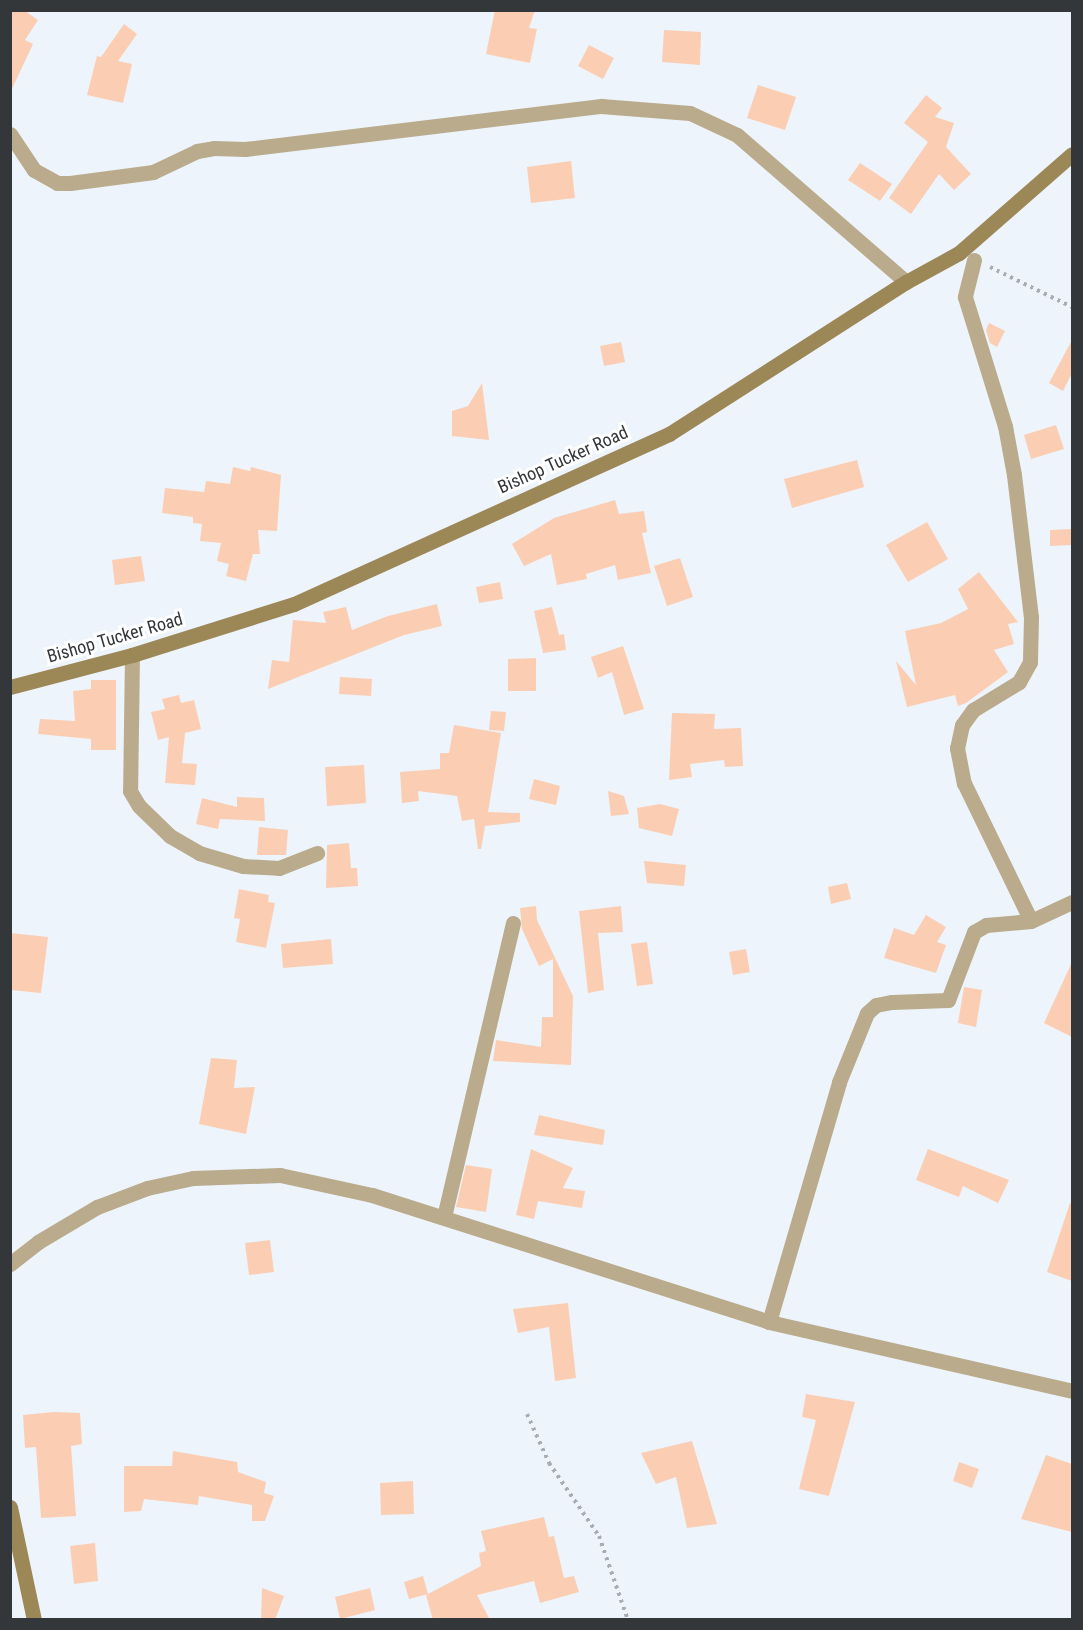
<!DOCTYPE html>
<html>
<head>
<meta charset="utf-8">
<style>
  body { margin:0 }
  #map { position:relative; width:1083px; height:1630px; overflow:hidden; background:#edf4fb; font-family:"Roboto Condensed",sans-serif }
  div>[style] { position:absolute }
  .building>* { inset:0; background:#fbceb3 }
  .path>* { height:4px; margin-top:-2px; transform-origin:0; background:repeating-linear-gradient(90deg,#a8adb3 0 3px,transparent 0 7.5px) }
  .street>* { height:15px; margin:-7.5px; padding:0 7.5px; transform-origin:7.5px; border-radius:7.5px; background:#b9ab8b }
  .secondary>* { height:15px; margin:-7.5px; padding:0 7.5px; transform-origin:7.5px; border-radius:7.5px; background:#9c8757 }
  span { translate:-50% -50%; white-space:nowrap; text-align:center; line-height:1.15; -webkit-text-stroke:6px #fff; paint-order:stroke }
  .street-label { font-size:18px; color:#34373a }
  .frame { position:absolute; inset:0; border:12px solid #34373a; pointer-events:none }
</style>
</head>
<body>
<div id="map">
  <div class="building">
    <i style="clip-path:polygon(10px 10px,24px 10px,38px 20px,25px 40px,33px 44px,10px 93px)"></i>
    <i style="clip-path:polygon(495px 10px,535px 10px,529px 28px,537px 29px,530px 63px,486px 54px)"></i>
    <i style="clip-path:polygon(124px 24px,137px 34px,118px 61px,132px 64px,123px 103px,87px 95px,97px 56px,101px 57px)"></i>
    <i style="clip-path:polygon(664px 30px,701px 32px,700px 65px,662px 62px)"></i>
    <i style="clip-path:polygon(589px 45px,614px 58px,603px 79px,578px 66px)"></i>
    <i style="clip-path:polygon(758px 85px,796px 97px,785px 130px,747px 118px)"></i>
    <i style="clip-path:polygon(926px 95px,942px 108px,935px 117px,954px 123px,946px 147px,971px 174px,954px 190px,939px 174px,911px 214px,889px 198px,928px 142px,904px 123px)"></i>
    <i style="clip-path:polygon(571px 161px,575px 198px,531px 203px,527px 167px)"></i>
    <i style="clip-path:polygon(860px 163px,892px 184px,880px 201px,848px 180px)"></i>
    <i style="clip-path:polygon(989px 323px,1005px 331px,997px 347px,990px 343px,986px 330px)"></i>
    <i style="clip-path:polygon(1072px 340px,1072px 373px,1063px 391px,1049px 383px)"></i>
    <i style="clip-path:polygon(621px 342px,625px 362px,604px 366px,600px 346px)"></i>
    <i style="clip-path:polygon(482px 383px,489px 440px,452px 436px,452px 411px,468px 406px)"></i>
    <i style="clip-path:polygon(1056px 425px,1064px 449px,1031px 459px,1024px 435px)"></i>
    <i style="clip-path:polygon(857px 460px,864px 487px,792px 508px,784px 479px)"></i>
    <i style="clip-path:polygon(233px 467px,250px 471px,251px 467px,281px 475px,277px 531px,258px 530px,260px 554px,253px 554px,246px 581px,226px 576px,229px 564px,217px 561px,221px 543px,200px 541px,202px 524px,193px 523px,193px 517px,162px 513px,165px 488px,204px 492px,206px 481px,230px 484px)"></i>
    <i style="clip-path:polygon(615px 500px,619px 514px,644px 511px,647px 532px,642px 533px,651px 573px,618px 580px,615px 565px,586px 574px,587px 579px,557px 585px,551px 554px,524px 566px,512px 544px,554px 518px)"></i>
    <i style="clip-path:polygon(927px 522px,948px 559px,908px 582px,886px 545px)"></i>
    <i style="clip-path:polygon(1072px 529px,1072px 545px,1050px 546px,1050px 530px)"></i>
    <i style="clip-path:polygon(141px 556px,145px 581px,115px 585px,112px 560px)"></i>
    <i style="clip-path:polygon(680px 558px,693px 597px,667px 606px,654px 566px)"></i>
    <i style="clip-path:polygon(979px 572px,1018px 622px,1008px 624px,1014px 644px,994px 650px,1008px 672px,966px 703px,958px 706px,955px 695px,907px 707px,896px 661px,916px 685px,905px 631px,941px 623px,968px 609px,958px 589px)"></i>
    <i style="clip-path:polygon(500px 582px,503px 599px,479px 603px,476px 587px)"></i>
    <i style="clip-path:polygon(437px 604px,442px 626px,404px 635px,268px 689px,272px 660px,289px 662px,293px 620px,326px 623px,323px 612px,346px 607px,352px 630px,388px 616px)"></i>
    <i style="clip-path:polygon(552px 607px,559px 635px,564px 634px,566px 650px,543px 653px,534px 611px)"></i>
    <i style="clip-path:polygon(623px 646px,644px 709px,624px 715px,612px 672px,598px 678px,591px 657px)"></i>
    <i style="clip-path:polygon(536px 658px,536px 691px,508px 691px,508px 659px)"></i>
    <i style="clip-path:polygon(340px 677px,372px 679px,371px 696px,339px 694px)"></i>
    <i style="clip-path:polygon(91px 680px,116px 680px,116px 750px,91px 750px,91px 739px,38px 734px,40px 719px,75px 721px,73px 691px,91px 689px)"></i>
    <i style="clip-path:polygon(179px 695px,181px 703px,194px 700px,201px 729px,185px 733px,182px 763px,197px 764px,195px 785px,165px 783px,169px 737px,158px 740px,151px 712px,165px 709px,162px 699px)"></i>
    <i style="clip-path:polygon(491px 711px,506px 712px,504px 731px,489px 730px)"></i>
    <i style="clip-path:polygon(672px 713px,715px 714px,714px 729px,741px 728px,743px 766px,725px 767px,724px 760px,690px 764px,692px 777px,669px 780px)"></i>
    <i style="clip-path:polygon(454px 725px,501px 733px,488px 812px,520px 813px,520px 822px,485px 826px,481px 849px,478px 849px,474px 819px,462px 821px,457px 796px,418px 791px,419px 801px,402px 803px,400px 772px,440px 769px,440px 753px,449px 753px)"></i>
    <i style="clip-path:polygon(364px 765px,366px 803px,327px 806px,325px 767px)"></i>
    <i style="clip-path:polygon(534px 779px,560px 786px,556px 805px,529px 799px)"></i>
    <i style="clip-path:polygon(608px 791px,624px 796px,629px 814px,611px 816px)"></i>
    <i style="clip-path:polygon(237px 797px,264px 798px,265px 821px,220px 819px,218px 829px,196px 824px,202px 798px,237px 807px)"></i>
    <i style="clip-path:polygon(660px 804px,679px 809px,672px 836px,639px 828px,637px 808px)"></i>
    <i style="clip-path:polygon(259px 827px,288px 830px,286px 855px,257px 855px)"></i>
    <i style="clip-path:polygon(349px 843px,351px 868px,357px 868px,358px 886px,326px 888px,327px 845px)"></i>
    <i style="clip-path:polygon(644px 861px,686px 865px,684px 886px,647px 883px)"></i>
    <i style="clip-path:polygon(847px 883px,851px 899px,831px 904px,828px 887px)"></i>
    <i style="clip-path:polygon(239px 889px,269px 895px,268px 902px,275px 903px,266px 948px,236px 942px,240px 919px,234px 918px)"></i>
    <i style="clip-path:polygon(536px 906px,537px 920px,573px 996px,571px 1065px,493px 1061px,496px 1040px,541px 1047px,542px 1017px,553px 1017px,553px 959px,539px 966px,522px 929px,520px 908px)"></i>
    <i style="clip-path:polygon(621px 906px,623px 932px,598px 933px,604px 990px,588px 993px,579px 911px)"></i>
    <i style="clip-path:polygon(926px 915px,946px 927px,937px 942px,946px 945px,936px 973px,884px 958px,894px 928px,914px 935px)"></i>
    <i style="clip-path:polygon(10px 933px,48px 937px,41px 993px,10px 990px)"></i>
    <i style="clip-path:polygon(331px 939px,333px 964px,283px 968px,281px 944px)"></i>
    <i style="clip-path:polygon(647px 942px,653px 984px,637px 986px,631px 944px)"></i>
    <i style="clip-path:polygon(746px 949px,750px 972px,733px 975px,729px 952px)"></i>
    <i style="clip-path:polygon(1072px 962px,1072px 1037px,1044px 1023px)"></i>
    <i style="clip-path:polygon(964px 987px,982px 990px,976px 1027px,958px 1023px)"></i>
    <i style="clip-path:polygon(211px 1058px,237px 1060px,234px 1088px,255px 1087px,246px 1134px,199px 1124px)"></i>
    <i style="clip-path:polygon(539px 1115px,605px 1130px,603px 1145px,534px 1135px)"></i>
    <i style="clip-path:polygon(531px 1149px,573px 1168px,563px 1188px,585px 1191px,582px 1208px,538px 1201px,534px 1219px,516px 1215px)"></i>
    <i style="clip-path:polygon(928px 1149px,1009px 1180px,998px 1203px,963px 1186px,959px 1197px,916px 1180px)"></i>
    <i style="clip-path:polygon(466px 1165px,492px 1169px,486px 1212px,456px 1207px)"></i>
    <i style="clip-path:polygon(1070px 1203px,1072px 1204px,1072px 1281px,1047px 1272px)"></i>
    <i style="clip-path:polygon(270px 1240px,274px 1272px,249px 1275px,245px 1243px)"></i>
    <i style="clip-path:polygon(568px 1303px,576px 1378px,555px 1381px,549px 1327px,518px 1333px,513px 1309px)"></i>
    <i style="clip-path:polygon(806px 1394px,855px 1402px,829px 1496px,799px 1489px,816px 1420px,802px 1417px)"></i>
    <i style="clip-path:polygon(54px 1412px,80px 1413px,82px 1444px,71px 1446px,76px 1516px,41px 1518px,36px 1447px,25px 1448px,23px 1415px)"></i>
    <i style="clip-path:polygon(692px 1441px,717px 1524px,687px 1528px,676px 1477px,656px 1484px,641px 1453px)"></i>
    <i style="clip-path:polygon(173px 1451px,237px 1462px,238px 1472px,266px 1482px,264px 1493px,274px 1496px,265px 1521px,252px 1521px,252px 1505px,199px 1496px,198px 1505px,144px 1499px,141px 1511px,124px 1512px,124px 1466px,172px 1466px)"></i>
    <i style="clip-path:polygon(1046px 1455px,1072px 1464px,1072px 1532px,1021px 1519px)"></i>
    <i style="clip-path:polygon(959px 1462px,979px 1469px,972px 1488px,953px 1481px)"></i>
    <i style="clip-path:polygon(413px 1481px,414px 1514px,381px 1515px,380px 1483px)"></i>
    <i style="clip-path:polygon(544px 1517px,549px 1537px,554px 1536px,564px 1578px,574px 1576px,579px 1592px,540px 1603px,534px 1581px,477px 1595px,490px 1620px,433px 1620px,426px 1595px,481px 1566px,479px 1553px,486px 1551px,481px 1531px)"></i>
    <i style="clip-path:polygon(95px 1543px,98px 1581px,74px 1584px,70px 1546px)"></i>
    <i style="clip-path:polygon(423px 1576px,428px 1594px,409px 1599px,404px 1582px)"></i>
    <i style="clip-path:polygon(262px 1588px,284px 1596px,275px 1620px,261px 1620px)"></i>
    <i style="clip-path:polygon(370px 1588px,375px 1610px,340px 1619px,335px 1597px)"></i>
  </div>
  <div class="path">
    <i style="left:990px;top:267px;width:91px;rotate:26deg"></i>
    <i style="left:527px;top:1414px;width:54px;rotate:65.8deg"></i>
    <i style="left:549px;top:1463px;width:88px;rotate:55.6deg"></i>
    <i style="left:599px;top:1536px;width:89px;rotate:71deg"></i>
  </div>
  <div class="street">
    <i style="left:10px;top:134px;width:43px;rotate:56.3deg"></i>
    <i style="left:34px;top:170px;width:26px;rotate:29deg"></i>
    <i style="left:57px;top:183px;width:13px"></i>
    <i style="left:70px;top:183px;width:84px;rotate:-7.5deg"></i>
    <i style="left:153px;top:172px;width:49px;rotate:-25.5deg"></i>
    <i style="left:197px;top:151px;width:17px;rotate:-10deg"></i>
    <i style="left:214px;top:148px;width:31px;rotate:2deg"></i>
    <i style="left:245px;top:149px;width:359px;rotate:-6.9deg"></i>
    <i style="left:601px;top:106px;width:89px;rotate:4.5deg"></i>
    <i style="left:690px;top:113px;width:52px;rotate:25.1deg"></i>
    <i style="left:737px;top:135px;width:224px;rotate:41deg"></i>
    <i style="left:974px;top:260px;width:38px;rotate:104deg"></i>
    <i style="left:965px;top:297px;width:135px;rotate:72.8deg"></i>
    <i style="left:1005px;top:426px;width:50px;rotate:79.6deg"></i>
    <i style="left:1014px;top:475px;width:143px;rotate:83.2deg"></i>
    <i style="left:1031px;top:617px;width:45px;rotate:91.3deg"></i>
    <i style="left:1030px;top:662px;width:23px;rotate:119deg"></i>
    <i style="left:1019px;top:682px;width:54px;rotate:148.7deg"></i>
    <i style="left:973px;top:710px;width:19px;rotate:126deg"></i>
    <i style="left:962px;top:725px;width:24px;rotate:102deg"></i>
    <i style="left:957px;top:748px;width:36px;rotate:79deg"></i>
    <i style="left:964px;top:783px;width:153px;rotate:64.1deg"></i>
    <i style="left:132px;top:655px;width:136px;rotate:90.8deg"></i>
    <i style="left:130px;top:791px;width:17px;rotate:59deg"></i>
    <i style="left:139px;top:806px;width:43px;rotate:44.1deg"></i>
    <i style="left:170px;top:836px;width:34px;rotate:30deg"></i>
    <i style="left:199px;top:853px;width:46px;rotate:16.5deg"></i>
    <i style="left:243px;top:866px;width:36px;rotate:3deg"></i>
    <i style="left:279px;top:868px;width:41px;rotate:-21.5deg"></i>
    <i style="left:444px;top:1217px;width:302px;rotate:-76.8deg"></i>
    <i style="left:10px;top:1264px;width:36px;rotate:-38deg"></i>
    <i style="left:38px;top:1242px;width:69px;rotate:-30.7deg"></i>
    <i style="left:97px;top:1207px;width:53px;rotate:-20.8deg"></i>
    <i style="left:147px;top:1188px;width:47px;rotate:-12.3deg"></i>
    <i style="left:193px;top:1178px;width:87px;rotate:-2deg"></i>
    <i style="left:280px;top:1175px;width:94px;rotate:12.3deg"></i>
    <i style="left:372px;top:1195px;width:417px;rotate:17.7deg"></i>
    <i style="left:769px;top:1322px;width:311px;rotate:12.8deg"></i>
    <i style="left:769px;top:1322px;width:250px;rotate:-73.7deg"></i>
    <i style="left:839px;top:1082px;width:74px;rotate:-67.9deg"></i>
    <i style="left:867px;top:1013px;width:12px;rotate:-42deg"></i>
    <i style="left:876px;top:1005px;width:16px;rotate:-11deg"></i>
    <i style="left:892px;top:1002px;width:56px;rotate:-2deg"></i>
    <i style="left:948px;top:1000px;width:73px;rotate:-69.1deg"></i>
    <i style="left:974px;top:932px;width:14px;rotate:-30deg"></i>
    <i style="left:986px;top:925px;width:45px;rotate:-5.1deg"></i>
    <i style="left:1031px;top:921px;width:45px;rotate:-24.9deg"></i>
  </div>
  <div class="secondary">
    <i style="left:10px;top:687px;width:126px;rotate:-14.7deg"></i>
    <i style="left:132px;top:655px;width:170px;rotate:-17.5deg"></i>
    <i style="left:294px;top:604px;width:412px;rotate:-24.4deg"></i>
    <i style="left:669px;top:434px;width:282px;rotate:-32.7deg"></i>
    <i style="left:906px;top:282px;width:60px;rotate:-28.7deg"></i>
    <i style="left:959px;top:253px;width:150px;rotate:-41.2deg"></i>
    <i style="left:10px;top:1507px;width:116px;rotate:78deg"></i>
  </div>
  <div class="street-label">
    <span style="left:563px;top:460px;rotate:-24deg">Bishop Tucker Road</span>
    <span style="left:115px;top:638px;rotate:-16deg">Bishop Tucker Road</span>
  </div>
  <div class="frame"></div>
</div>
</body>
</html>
